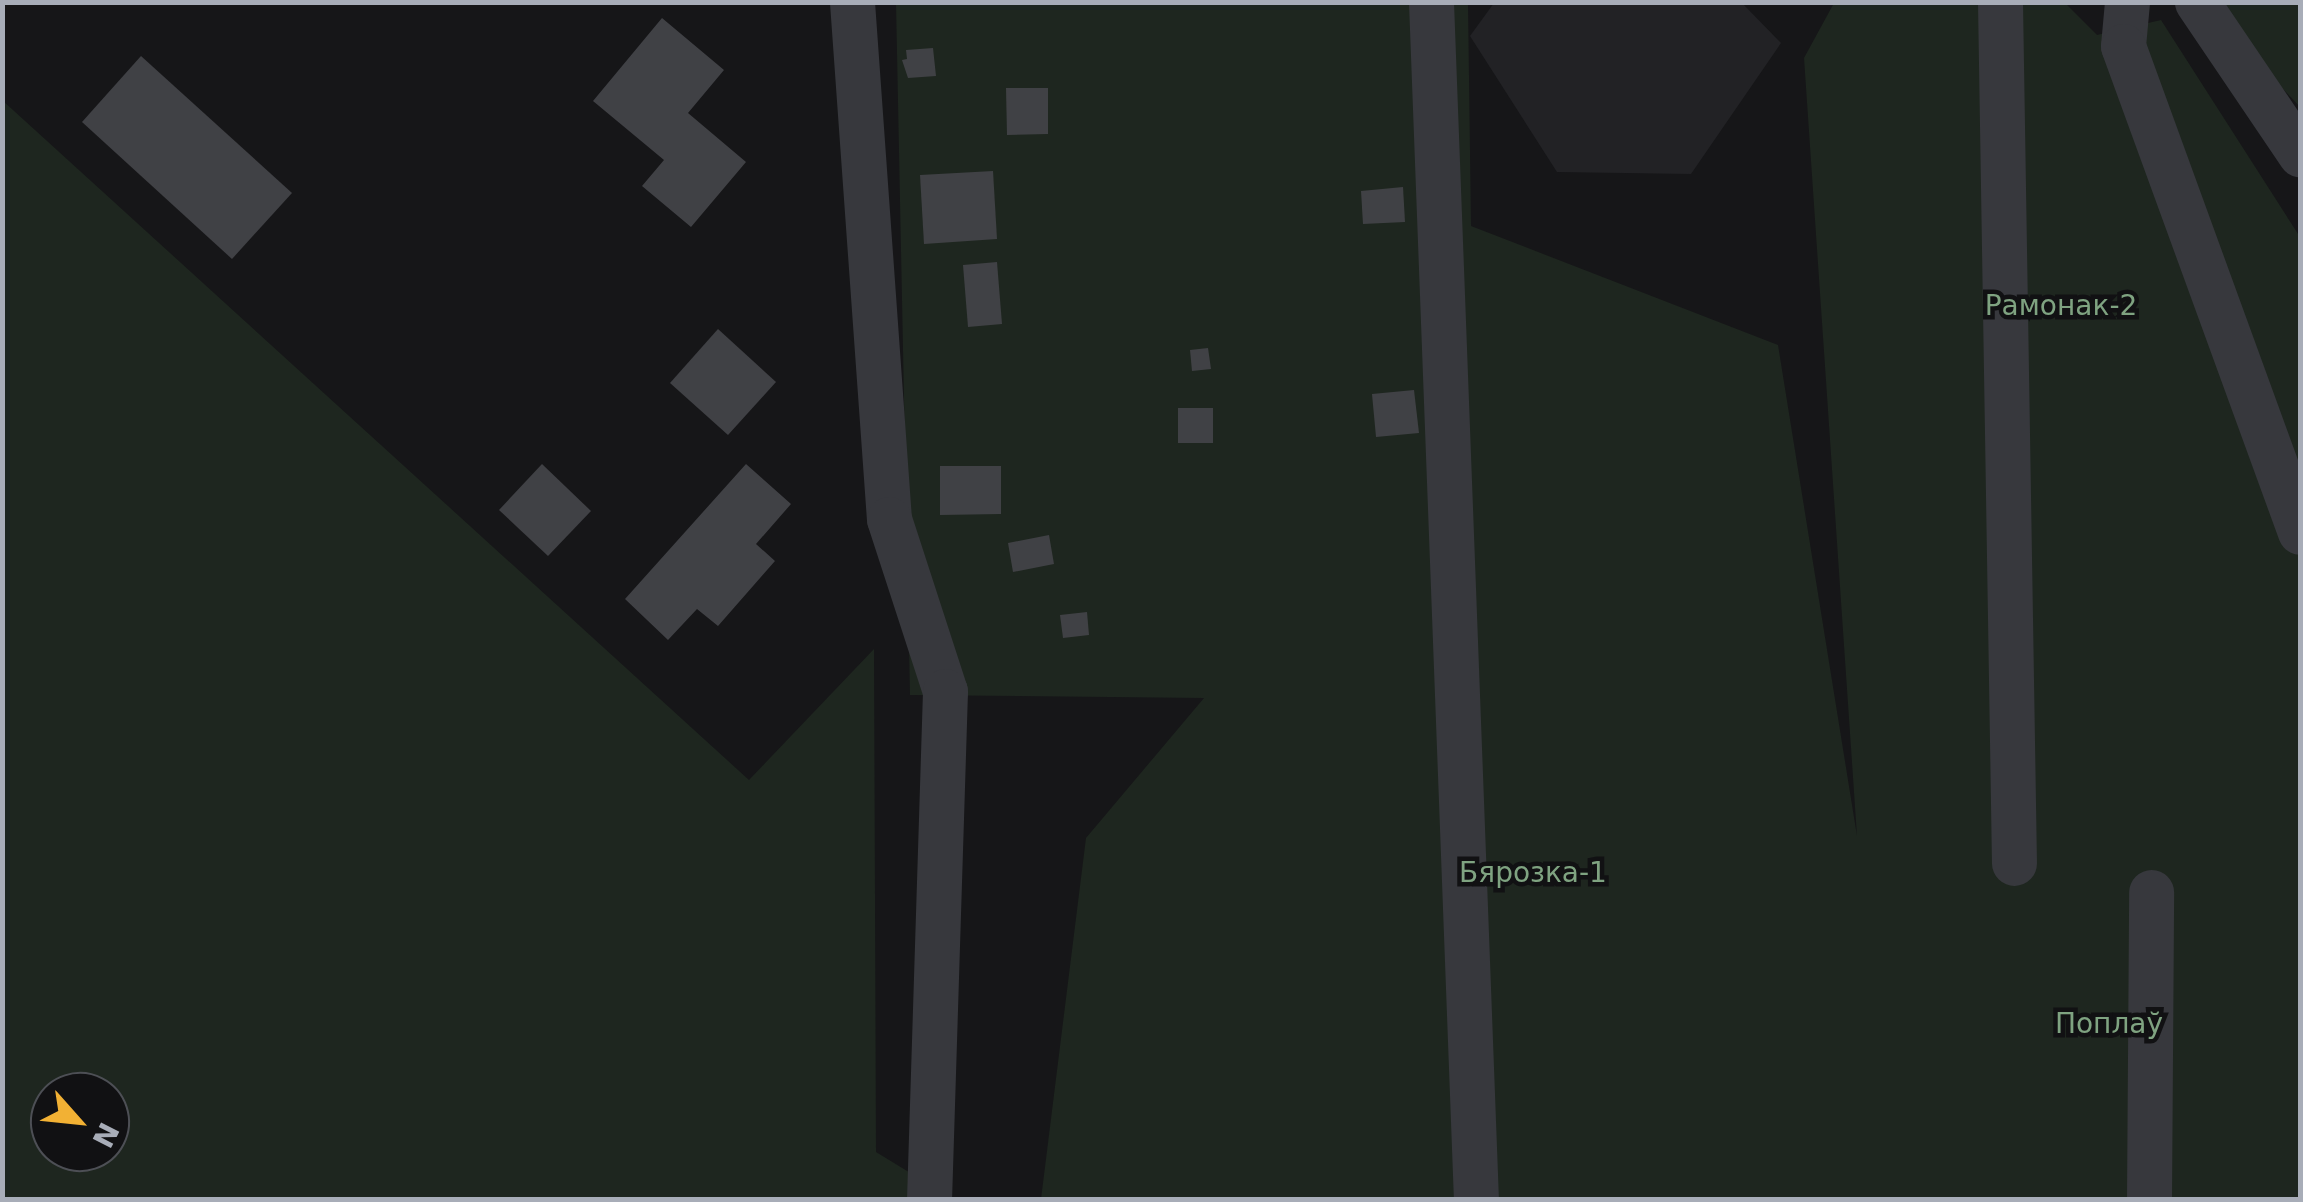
<!DOCTYPE html>
<html>
<head>
<meta charset="utf-8">
<style>
  body { margin:0 }
  #map { position:relative; width:2303px; height:1202px; overflow:hidden; background:#161618; font-family:"DejaVu Sans",sans-serif }
  div>[style] { position:absolute }
  .built>* { inset:0; background:#222225 }
  .green>* { inset:0; background:#1e261f }
  .building>* { inset:0; background:#404145 }
  .minor>* { height:45px; margin:-22.5px; padding:0 22.5px; transform-origin:22.5px; border-radius:22.5px; background:#37383d }
  span { translate:-50% -50%; white-space:nowrap; text-align:center; line-height:1.15; -webkit-text-stroke:9px #111113; paint-order:stroke }
  .park-label { font-size:28px; color:#7fa381 }
  .frame { position:absolute; inset:0; border:5px solid #a8adb8; pointer-events:none }
  .north { position:absolute; left:30px; top:1072px; width:100px; height:100px; box-sizing:border-box; background:#111113; border:2px solid #4d4f55; border-radius:50%; rotate:117deg; font-size:28px; font-weight:700; line-height:40px; text-align:center; color:#a8adb8 }
  .north::after { content:''; display:block; margin:auto; width:35px; height:45px; background:#f2b134; clip-path:polygon(50% 0,100% 100%,50% 72%,0 100%) }
</style>
</head>
<body>
<div id="map">
  <div class="built">
    <i style="clip-path:polygon(1742px 3px,1781px 43px,1691px 174px,1557px 172px,1470px 36px,1494px 3px)"></i>
  </div>
  <div class="green">
    <i style="clip-path:polygon(896px 3px,1468px 3px,1471px 226px,1778px 345px,1857px 836px,1804px 58px,1834px 3px,2065px 3px,2097px 35px,2161px 20px,2300px 237px,2300px 1199px,1041px 1199px,1086px 838px,1204px 698px,910px 695px)"></i>
    <i style="clip-path:polygon(2203px 3px,2300px 3px,2300px 108px,2299px 106px)"></i>
    <i style="clip-path:polygon(evenodd,2px 100px,749px 780px,874px 649px,876px 1152px,953px 1199px,3px 1199px,2px 100px,50px 1092px,110px 1092px,110px 1152px,50px 1152px,50px 1092px)"></i>
  </div>
  <div class="building">
    <i style="clip-path:polygon(662px 18px,724px 70px,688px 113px,746px 162px,691px 227px,642px 186px,664px 160px,593px 101px)"></i>
    <i style="clip-path:polygon(933px 48px,936px 76px,908px 78px,902px 60px,907px 59px,906px 50px)"></i>
    <i style="clip-path:polygon(141px 56px,292px 193px,232px 259px,82px 122px)"></i>
    <i style="clip-path:polygon(1006px 88px,1048px 88px,1048px 134px,1007px 135px)"></i>
    <i style="clip-path:polygon(993px 171px,997px 239px,924px 244px,920px 175px)"></i>
    <i style="clip-path:polygon(1403px 187px,1405px 222px,1363px 224px,1361px 191px)"></i>
    <i style="clip-path:polygon(997px 262px,1002px 324px,968px 327px,963px 265px)"></i>
    <i style="clip-path:polygon(718px 329px,776px 382px,728px 435px,670px 383px)"></i>
    <i style="clip-path:polygon(1208px 348px,1211px 369px,1192px 371px,1190px 350px)"></i>
    <i style="clip-path:polygon(1414px 390px,1419px 433px,1376px 437px,1372px 394px)"></i>
    <i style="clip-path:polygon(1178px 408px,1213px 408px,1213px 443px,1178px 443px)"></i>
    <i style="clip-path:polygon(542px 464px,591px 511px,548px 556px,499px 510px)"></i>
    <i style="clip-path:polygon(746px 464px,791px 504px,756px 544px,775px 561px,718px 626px,697px 609px,668px 640px,625px 599px)"></i>
    <i style="clip-path:polygon(940px 466px,1001px 466px,1001px 514px,940px 515px)"></i>
    <i style="clip-path:polygon(1049px 535px,1054px 564px,1013px 572px,1008px 543px)"></i>
    <i style="clip-path:polygon(1087px 612px,1089px 635px,1063px 638px,1060px 615px)"></i>
  </div>
  <div class="minor">
    <i style="left:852px;top:2px;width:518px;rotate:85.91deg"></i>
    <i style="left:889px;top:519px;width:181px;rotate:72deg"></i>
    <i style="left:945px;top:691px;width:509px;rotate:91.8deg"></i>
    <i style="left:1431px;top:2px;width:1199px;rotate:87.85deg"></i>
    <i style="left:2000px;top:2px;width:861px;rotate:89.07deg"></i>
    <i style="left:2127px;top:2px;width:44px;rotate:95.2deg"></i>
    <i style="left:2123px;top:46px;width:517px;rotate:69.99deg"></i>
    <i style="left:2197px;top:2px;width:184px;rotate:55.9deg"></i>
    <i style="left:2149px;top:1200px;width:308px;rotate:-89.6deg"></i>
  </div>
  <div class="park-label">
    <span style="left:2061px;top:306px">Рамонак-2</span>
    <span style="left:1533px;top:873px">Бярозка-1</span>
    <span style="left:2109px;top:1024px">Поплаў</span>
  </div>
  <div class="frame"></div>
  <div class="north">N</div>
</div>
</body>
</html>
